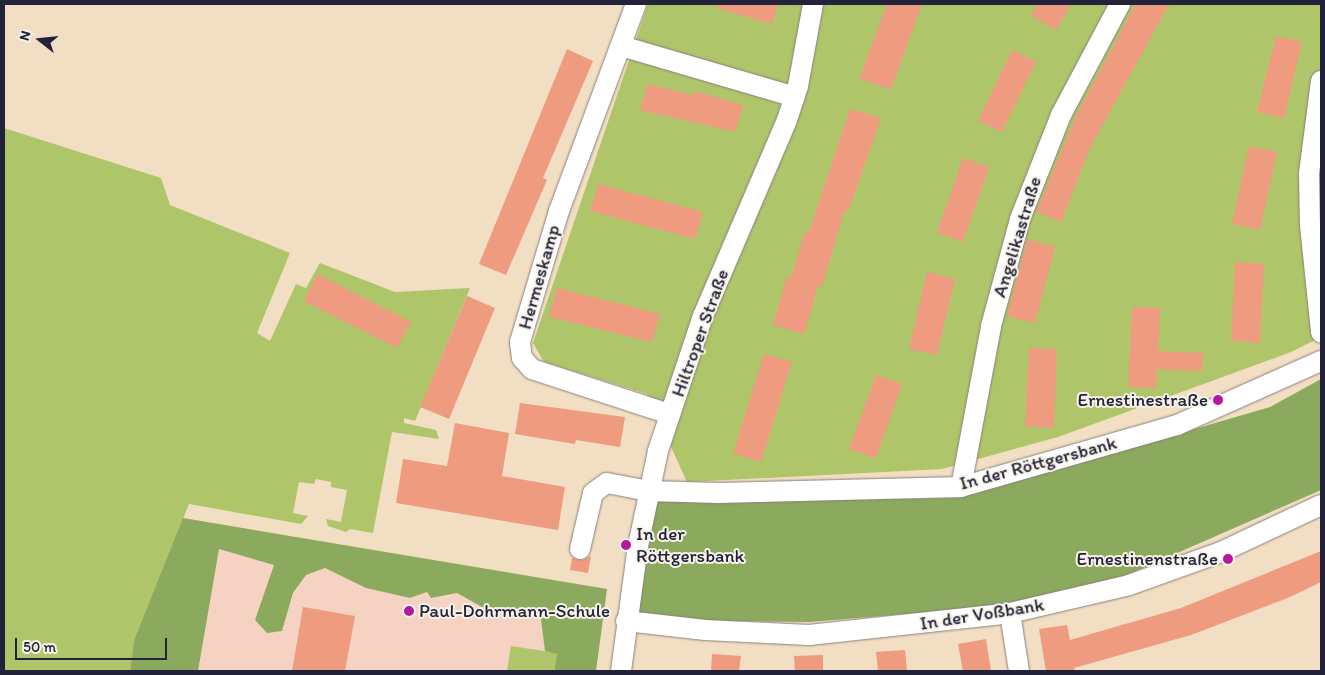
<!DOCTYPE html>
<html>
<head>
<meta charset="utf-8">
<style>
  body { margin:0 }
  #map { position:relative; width:1325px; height:675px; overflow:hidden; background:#f2dec2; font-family:Itim,sans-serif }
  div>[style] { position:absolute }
  .built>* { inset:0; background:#f5d2c2 }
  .green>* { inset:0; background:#afc56a }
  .forest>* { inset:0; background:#8baa5e }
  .building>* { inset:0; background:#ee9b80 }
  .roads { filter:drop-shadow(0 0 1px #8a807e) drop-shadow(0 0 1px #8a807e) }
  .minor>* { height:20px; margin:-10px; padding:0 10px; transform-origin:10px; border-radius:10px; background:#fff }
  .dots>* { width:14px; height:14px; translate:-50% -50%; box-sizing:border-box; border:2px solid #f7f3e8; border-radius:50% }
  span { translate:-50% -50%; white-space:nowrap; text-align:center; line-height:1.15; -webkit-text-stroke:4px #f7f3e8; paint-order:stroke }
  .street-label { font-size:19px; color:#22223b }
  .poi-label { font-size:19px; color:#22223b }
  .right { translate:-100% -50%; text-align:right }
  .left { translate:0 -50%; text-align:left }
  .frame { position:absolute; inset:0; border:5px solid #22223b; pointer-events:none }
  .north { position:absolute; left:15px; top:15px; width:50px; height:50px; -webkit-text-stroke:4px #f7f3e8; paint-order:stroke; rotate:286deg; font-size:14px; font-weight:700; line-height:20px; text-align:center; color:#22223b }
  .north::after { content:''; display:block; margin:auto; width:18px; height:22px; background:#22223b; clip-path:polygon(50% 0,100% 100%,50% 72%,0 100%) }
  .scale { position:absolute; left:15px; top:638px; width:152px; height:22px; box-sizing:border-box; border:2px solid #22223b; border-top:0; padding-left:6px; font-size:15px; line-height:18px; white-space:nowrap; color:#22223b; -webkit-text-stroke:4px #f7f3e8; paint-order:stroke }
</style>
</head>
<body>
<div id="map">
  <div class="built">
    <i style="clip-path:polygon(218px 549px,275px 565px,256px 620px,282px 631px,294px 593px,306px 574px,325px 568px,366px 588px,410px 598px,428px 592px,446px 598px,457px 593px,482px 607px,540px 612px,545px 651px,554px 671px,198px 671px)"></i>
  </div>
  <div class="green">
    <i style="clip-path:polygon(648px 4px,1321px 4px,1321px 337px,1291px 352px,1058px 437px,942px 469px,687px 482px,647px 394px,544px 362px,533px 343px)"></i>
    <i style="clip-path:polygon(4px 128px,161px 178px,170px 205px,290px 253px,257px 333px,270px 341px,296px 284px,306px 288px,320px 263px,395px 292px,470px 288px,415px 421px,404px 418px,404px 423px,436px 430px,439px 439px,392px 432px,373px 533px,350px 529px,346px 532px,328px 526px,326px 519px,341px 522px,347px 490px,331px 487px,331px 482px,316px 479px,314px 484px,299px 482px,293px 513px,308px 516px,301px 524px,189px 504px,134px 640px,130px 671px,4px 671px)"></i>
    <i style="clip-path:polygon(511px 646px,557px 653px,554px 671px,507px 671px)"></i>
  </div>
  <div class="forest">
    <i style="clip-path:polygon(1321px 379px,1321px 490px,1127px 575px,1002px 606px,809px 622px,637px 620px,656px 502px,958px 498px,1270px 407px)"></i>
    <i style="clip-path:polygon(183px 518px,607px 589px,596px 671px,554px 671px,557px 654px,545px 651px,540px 612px,482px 607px,457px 593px,431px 598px,427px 592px,410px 598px,366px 588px,325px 568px,306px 575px,293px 593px,282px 631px,267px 633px,255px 620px,274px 565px,219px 549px,198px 671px,130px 671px,134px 640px)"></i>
  </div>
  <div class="building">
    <i style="clip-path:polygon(718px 4px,778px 4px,772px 24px,717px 8px)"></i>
    <i style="clip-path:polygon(887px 4px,922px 4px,891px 89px,859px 79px)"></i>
    <i style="clip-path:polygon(1038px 4px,1071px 4px,1056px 30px,1031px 15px)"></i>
    <i style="clip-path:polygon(1136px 4px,1169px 4px,1090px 148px,1061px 222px,1036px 212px,1077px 114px)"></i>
    <i style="clip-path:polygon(1276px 36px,1302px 42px,1284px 118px,1257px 112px)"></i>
    <i style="clip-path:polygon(567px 49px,593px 61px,543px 178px,547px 180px,506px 275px,479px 264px)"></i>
    <i style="clip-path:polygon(1012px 50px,1036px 62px,1002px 132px,978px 121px)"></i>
    <i style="clip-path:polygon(647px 84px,694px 95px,695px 91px,743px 105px,735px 132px,640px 110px)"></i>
    <i style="clip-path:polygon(850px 109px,881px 118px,848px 212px,844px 211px,822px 287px,818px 286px,804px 334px,773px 325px,787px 277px,791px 278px,805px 231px,809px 232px)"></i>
    <i style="clip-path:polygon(1249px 146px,1277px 152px,1260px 230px,1232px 224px)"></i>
    <i style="clip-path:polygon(963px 158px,989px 167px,963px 242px,937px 233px)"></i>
    <i style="clip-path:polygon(598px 184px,703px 212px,695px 239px,590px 211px)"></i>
    <i style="clip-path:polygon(1027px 239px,1055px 247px,1035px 323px,1007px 316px)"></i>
    <i style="clip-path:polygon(1235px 262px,1264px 264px,1260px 343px,1231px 341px)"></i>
    <i style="clip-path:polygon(927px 272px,955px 279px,937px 355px,909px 349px)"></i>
    <i style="clip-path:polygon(317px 274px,411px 322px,397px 348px,304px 301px)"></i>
    <i style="clip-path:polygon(557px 288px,660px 314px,652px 342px,549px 317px)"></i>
    <i style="clip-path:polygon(467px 296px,495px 308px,449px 419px,420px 407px)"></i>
    <i style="clip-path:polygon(1132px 307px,1160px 308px,1158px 351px,1203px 353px,1202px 371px,1157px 369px,1156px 388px,1128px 387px)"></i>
    <i style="clip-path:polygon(1029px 348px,1057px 349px,1054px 428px,1025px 426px)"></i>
    <i style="clip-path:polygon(764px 354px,792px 362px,761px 462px,733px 453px)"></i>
    <i style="clip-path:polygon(876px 375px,902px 384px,876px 458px,849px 449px)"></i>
    <i style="clip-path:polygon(520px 403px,625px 417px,620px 447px,576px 440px,575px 444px,515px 434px)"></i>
    <i style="clip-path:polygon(455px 423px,509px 433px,502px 476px,565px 487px,558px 530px,396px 503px,403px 459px,447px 466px)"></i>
    <i style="clip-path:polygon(1321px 551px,1321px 582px,1290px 597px,1191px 635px,1074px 668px,1075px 671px,1046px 671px,1039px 629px,1067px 625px,1070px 640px,1181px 608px)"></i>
    <i style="clip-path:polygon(591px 556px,588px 573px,570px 570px,572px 558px,583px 560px)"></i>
    <i style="clip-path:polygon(303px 607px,355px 616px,345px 671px,292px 671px)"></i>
    <i style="clip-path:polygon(986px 639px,991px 671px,963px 671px,958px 644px)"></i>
    <i style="clip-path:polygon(905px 650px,907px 671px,878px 671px,876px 652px)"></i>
    <i style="clip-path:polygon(712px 654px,741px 656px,739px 671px,711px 671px)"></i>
    <i style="clip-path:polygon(823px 655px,823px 671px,795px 671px,794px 656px)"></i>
  </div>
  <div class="roads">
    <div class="minor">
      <i style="left:636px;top:4px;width:221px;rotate:110.4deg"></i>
      <i style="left:559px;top:211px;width:137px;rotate:106.6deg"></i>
      <i style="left:520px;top:342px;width:16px;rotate:83deg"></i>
      <i style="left:522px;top:358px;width:15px;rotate:48deg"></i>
      <i style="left:532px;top:369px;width:145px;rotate:18.1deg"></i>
      <i style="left:621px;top:46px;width:181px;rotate:16.3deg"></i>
      <i style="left:1321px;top:81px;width:94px;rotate:97.4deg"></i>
      <i style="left:1309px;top:174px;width:51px;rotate:88.9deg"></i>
      <i style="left:1310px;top:225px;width:108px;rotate:84.1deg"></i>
      <i style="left:961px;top:487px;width:164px;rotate:-79.4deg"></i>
      <i style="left:991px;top:326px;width:111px;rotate:-74.8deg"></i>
      <i style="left:1020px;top:219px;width:112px;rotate:-68.5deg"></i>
      <i style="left:1061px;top:115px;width:126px;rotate:-62deg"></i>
      <i style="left:580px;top:549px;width:57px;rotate:-76.9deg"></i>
      <i style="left:593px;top:493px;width:17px;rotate:-36deg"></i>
      <i style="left:607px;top:483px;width:43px;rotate:10.8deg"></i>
      <i style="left:649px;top:491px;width:69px;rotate:1.7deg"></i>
      <i style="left:718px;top:493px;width:243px;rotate:-1.4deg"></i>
      <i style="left:961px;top:487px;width:225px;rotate:-16deg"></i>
      <i style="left:1177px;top:425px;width:158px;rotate:-24deg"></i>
      <i style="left:1010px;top:613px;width:59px;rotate:81.2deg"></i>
      <i style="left:626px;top:621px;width:80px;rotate:6.5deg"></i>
      <i style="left:705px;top:630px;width:104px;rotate:2.8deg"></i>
      <i style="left:809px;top:635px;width:202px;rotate:-6.2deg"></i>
      <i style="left:1010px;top:613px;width:122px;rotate:-13.2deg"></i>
      <i style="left:1129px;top:585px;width:98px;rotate:-19.7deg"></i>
      <i style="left:1221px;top:552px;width:110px;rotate:-25.2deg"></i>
      <i style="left:621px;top:671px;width:126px;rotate:-82.3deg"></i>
      <i style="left:638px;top:546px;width:97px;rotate:-78.1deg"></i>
      <i style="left:658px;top:451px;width:142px;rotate:-71.6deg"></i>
      <i style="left:703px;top:316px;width:213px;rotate:-66.8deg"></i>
      <i style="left:787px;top:120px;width:36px;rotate:-72deg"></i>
      <i style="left:798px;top:86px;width:83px;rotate:-79.6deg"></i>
    </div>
  </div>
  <div class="dots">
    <i style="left:1218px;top:400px;background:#b5179e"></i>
    <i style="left:626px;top:545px;background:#b5179e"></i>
    <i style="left:1228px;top:559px;background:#b5179e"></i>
    <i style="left:409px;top:611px;background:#b5179e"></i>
  </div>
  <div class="street-label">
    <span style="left:1017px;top:237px;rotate:-73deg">Angelikastraße</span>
    <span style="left:539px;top:277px;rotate:-74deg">Hermeskamp</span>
    <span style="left:700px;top:333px;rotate:-70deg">Hiltroper Straße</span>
    <span style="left:1038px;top:463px;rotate:-15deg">In der Röttgersbank</span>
    <span style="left:982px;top:614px;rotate:-9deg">In der Voßbank</span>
  </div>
  <div class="poi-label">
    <span class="right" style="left:1208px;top:400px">Ernestinestraße</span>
    <span class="left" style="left:636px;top:545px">In der<br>Röttgersbank</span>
    <span class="right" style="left:1218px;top:559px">Ernestinenstraße</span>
    <span class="left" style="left:419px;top:611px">Paul-Dohrmann-Schule</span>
  </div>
  <div class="frame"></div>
  <div class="north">N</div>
  <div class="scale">50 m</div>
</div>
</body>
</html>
